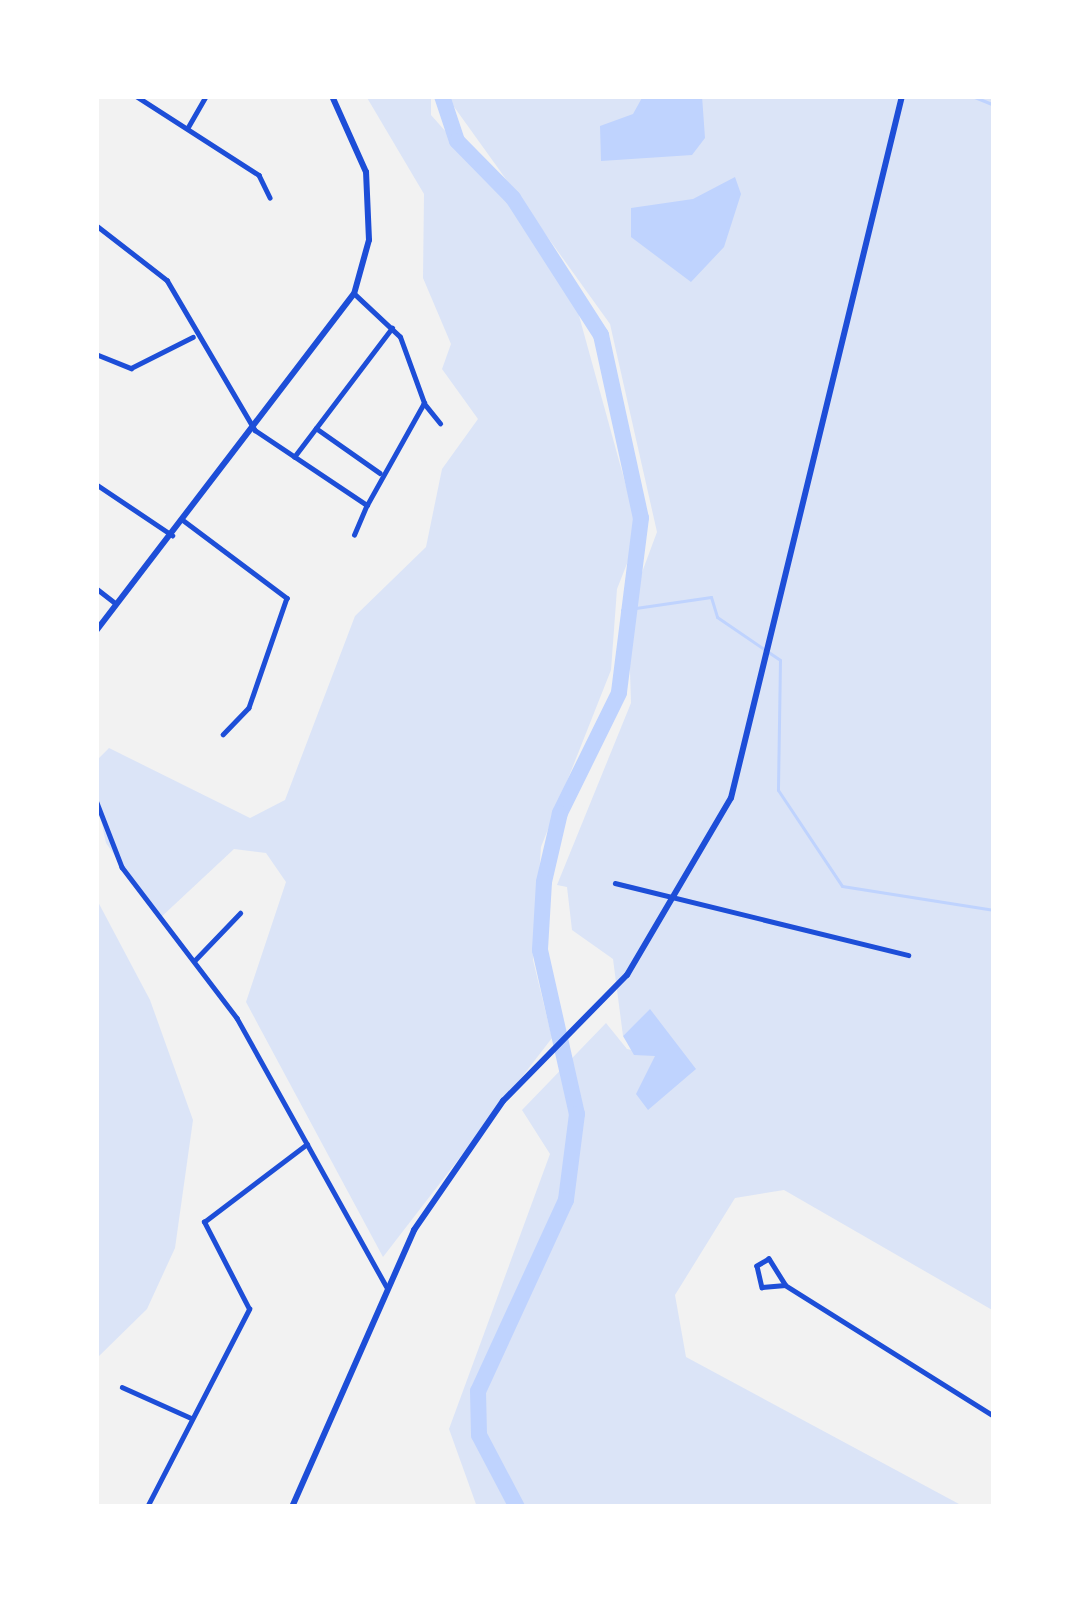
<!DOCTYPE html>
<html>
<head>
<meta charset="utf-8">
<style>
  body { margin:0 }
  #map { position:relative; width:1090px; height:1603px; overflow:hidden; background:#f2f2f2; font-family:Cabin,sans-serif }
  div>[style] { position:absolute }
  .green>* { inset:0; background:#dbe4f7 }
  .water>* { inset:0; background:#bfd3fe }
  .stream>* { height:3px; margin:-1.5px; padding:0 1.5px; transform-origin:1.5px; border-radius:1.5px; background:#bfd3fe }
  .river>* { height:16px; margin:-8px; padding:0 8px; transform-origin:8px; border-radius:8px; background:#bfd3fe }
  .minor>* { height:4.5px; margin:-2.25px; padding:0 2.25px; transform-origin:2.25px; border-radius:2.25px; background:#1d4ed8 }
  .tertiary>* { height:6px; margin:-3px; padding:0 3px; transform-origin:3px; border-radius:3px; background:#1d4ed8 }
  span { translate:-50% -50%; white-space:nowrap; text-align:center; line-height:1.15; -webkit-text-stroke:12px #fff; paint-order:stroke }
  .frame { position:absolute; inset:0; border:99px solid #fff; pointer-events:none }
</style>
</head>
<body>
<div id="map">
  <div class="green">
    <i style="clip-path:polygon(366px 96px,431px 96px,431px 115px,510px 204px,578px 312px,639px 533px,617px 589px,611px 670px,541px 847px,533px 960px,552px 1038px,383px 1257px,246px 1002px,286px 882px,266px 853px,234px 849px,159px 919px,106px 843px,96px 797px,96px 761px,109px 748px,250px 818px,285px 800px,355px 616px,426px 547px,442px 469px,478px 419px,442px 369px,451px 344px,423px 278px,424px 194px)"></i>
    <i style="clip-path:polygon(994px 96px,994px 1311px,784px 1190px,735px 1198px,675px 1295px,686px 1357px,959px 1504px,477px 1507px,449px 1429px,550px 1154px,522px 1110px,606px 1023px,627px 1049px,655px 1055px,664px 1095px,650px 1010px,623px 1036px,613px 959px,572px 930px,567px 887px,557px 885px,631px 703px,628px 610px,657px 532px,610px 324px,447px 97px)"></i>
    <i style="clip-path:polygon(97px 900px,150px 1000px,193px 1120px,175px 1248px,147px 1309px,96px 1359px)"></i>
  </div>
  <div class="water">
    <i style="clip-path:polygon(643px 96px,702px 96px,705px 138px,692px 155px,601px 161px,600px 126px,633px 114px)"></i>
    <i style="clip-path:polygon(735px 177px,741px 194px,724px 247px,691px 282px,631px 237px,631px 208px,693px 199px)"></i>
    <i style="clip-path:polygon(650px 1009px,696px 1069px,648px 1110px,636px 1094px,655px 1056px,634px 1055px,623px 1036px)"></i>
  </div>
  <div class="stream">
    <i style="left:972px;top:96px;width:24px;rotate:22deg"></i>
    <i style="left:622px;top:610px;width:90px;rotate:-8.3deg"></i>
    <i style="left:711px;top:597px;width:21px;rotate:73deg"></i>
    <i style="left:717px;top:617px;width:76px;rotate:34.3deg"></i>
    <i style="left:780px;top:660px;width:130px;rotate:90.9deg"></i>
    <i style="left:778px;top:790px;width:115px;rotate:56.3deg"></i>
    <i style="left:842px;top:886px;width:154px;rotate:9deg"></i>
  </div>
  <div class="river">
    <i style="left:442px;top:96px;width:47px;rotate:71.6deg"></i>
    <i style="left:457px;top:141px;width:80px;rotate:45.5deg"></i>
    <i style="left:513px;top:198px;width:163px;rotate:57.3deg"></i>
    <i style="left:601px;top:335px;width:187px;rotate:77.7deg"></i>
    <i style="left:641px;top:518px;width:176px;rotate:97.2deg"></i>
    <i style="left:619px;top:693px;width:134px;rotate:116.2deg"></i>
    <i style="left:560px;top:813px;width:71px;rotate:103.1deg"></i>
    <i style="left:544px;top:882px;width:68px;rotate:93.4deg"></i>
    <i style="left:540px;top:950px;width:168px;rotate:77.3deg"></i>
    <i style="left:577px;top:1114px;width:87px;rotate:97.3deg"></i>
    <i style="left:566px;top:1200px;width:210px;rotate:114.7deg"></i>
    <i style="left:478px;top:1391px;width:44px;rotate:88.7deg"></i>
    <i style="left:479px;top:1435px;width:81px;rotate:62.2deg"></i>
  </div>
  <div class="minor">
    <i style="left:136px;top:96px;width:146px;rotate:32.7deg"></i>
    <i style="left:259px;top:175px;width:25px;rotate:64deg"></i>
    <i style="left:188px;top:127px;width:36px;rotate:-60deg"></i>
    <i style="left:96px;top:225px;width:90px;rotate:37.8deg"></i>
    <i style="left:167px;top:280px;width:174px;rotate:59.6deg"></i>
    <i style="left:255px;top:430px;width:135px;rotate:33.8deg"></i>
    <i style="left:367px;top:505px;width:117px;rotate:-60.8deg"></i>
    <i style="left:424px;top:403px;width:70px;rotate:-110deg"></i>
    <i style="left:400px;top:337px;width:63px;rotate:-136.9deg"></i>
    <i style="left:96px;top:354px;width:38px;rotate:22deg"></i>
    <i style="left:131px;top:368px;width:69px;rotate:-26.6deg"></i>
    <i style="left:424px;top:403px;width:26px;rotate:51deg"></i>
    <i style="left:316px;top:428px;width:78px;rotate:35.1deg"></i>
    <i style="left:294px;top:457px;width:162px;rotate:-52.8deg"></i>
    <i style="left:96px;top:484px;width:92px;rotate:33.9deg"></i>
    <i style="left:183px;top:520px;width:130px;rotate:36.9deg"></i>
    <i style="left:287px;top:598px;width:116px;rotate:109.1deg"></i>
    <i style="left:249px;top:708px;width:37px;rotate:134deg"></i>
    <i style="left:354px;top:535px;width:33px;rotate:-67deg"></i>
    <i style="left:96px;top:588px;width:24px;rotate:38deg"></i>
    <i style="left:96px;top:800px;width:72px;rotate:68.8deg"></i>
    <i style="left:122px;top:867px;width:190px;rotate:52.7deg"></i>
    <i style="left:237px;top:1018px;width:307px;rotate:60.9deg"></i>
    <i style="left:615px;top:883px;width:302px;rotate:13.8deg"></i>
    <i style="left:195px;top:960px;width:65px;rotate:-46.2deg"></i>
    <i style="left:785px;top:1285px;width:31px;rotate:-122deg"></i>
    <i style="left:769px;top:1259px;width:14px;rotate:150deg"></i>
    <i style="left:757px;top:1266px;width:22px;rotate:77deg"></i>
    <i style="left:762px;top:1287px;width:23px;rotate:-5deg"></i>
    <i style="left:785px;top:1285px;width:247px;rotate:32.1deg"></i>
    <i style="left:122px;top:1387px;width:76px;rotate:24.2deg"></i>
    <i style="left:147px;top:1507px;width:223px;rotate:-62.7deg"></i>
    <i style="left:249px;top:1309px;width:98px;rotate:-117.3deg"></i>
    <i style="left:204px;top:1222px;width:129px;rotate:-37.1deg"></i>
  </div>
  <div class="tertiary">
    <i style="left:96px;top:631px;width:424px;rotate:-52.6deg"></i>
    <i style="left:354px;top:294px;width:56px;rotate:-74.5deg"></i>
    <i style="left:369px;top:240px;width:68px;rotate:-92.5deg"></i>
    <i style="left:366px;top:172px;width:83px;rotate:-114.1deg"></i>
    <i style="left:292px;top:1507px;width:303px;rotate:-66.2deg"></i>
    <i style="left:414px;top:1230px;width:157px;rotate:-55.4deg"></i>
    <i style="left:503px;top:1101px;width:177px;rotate:-45.5deg"></i>
    <i style="left:627px;top:975px;width:205px;rotate:-59.6deg"></i>
    <i style="left:731px;top:798px;width:723px;rotate:-76.31deg"></i>
  </div>
  <div class="frame"></div>
</div>
</body>
</html>
